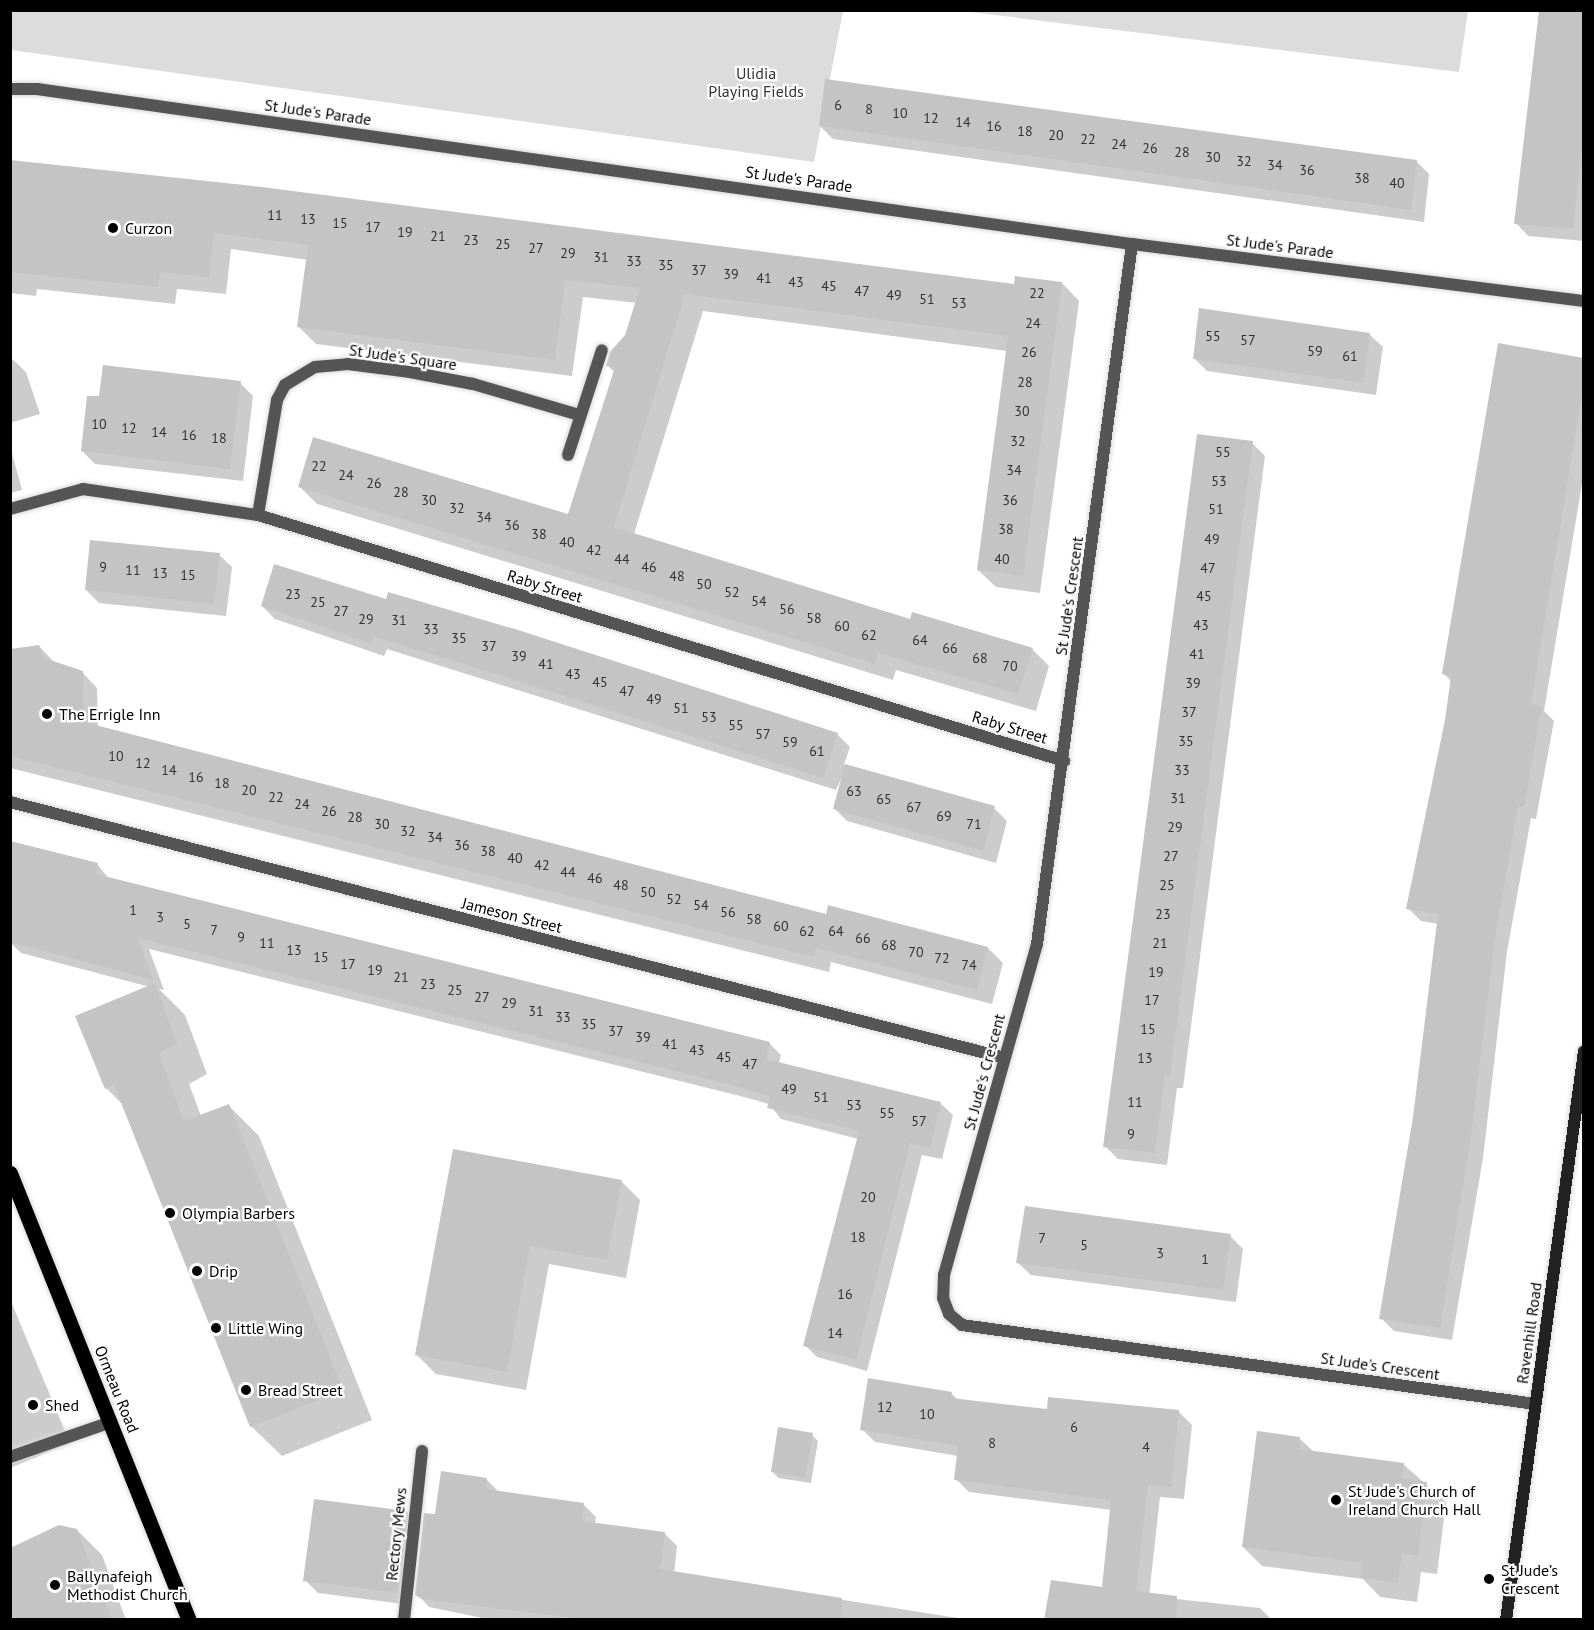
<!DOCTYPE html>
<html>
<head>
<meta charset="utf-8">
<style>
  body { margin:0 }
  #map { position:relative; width:1594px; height:1630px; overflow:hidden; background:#fff; font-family:"PT Sans",sans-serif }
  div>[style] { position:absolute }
  .green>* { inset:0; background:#dcdcdc }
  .shadow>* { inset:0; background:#0003 }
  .building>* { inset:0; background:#c4c4c4 }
  .roads { filter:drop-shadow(0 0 2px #dbdbdb) drop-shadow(0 0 2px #dbdbdb) }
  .minor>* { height:12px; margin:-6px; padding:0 6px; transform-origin:6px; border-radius:6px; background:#555 }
  .secondary>* { height:12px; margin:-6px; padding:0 6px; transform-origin:6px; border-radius:6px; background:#222 }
  .primary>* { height:15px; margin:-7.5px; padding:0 7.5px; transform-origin:7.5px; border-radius:7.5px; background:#000 }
  .dots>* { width:16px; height:16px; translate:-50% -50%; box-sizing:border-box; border:3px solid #fff; border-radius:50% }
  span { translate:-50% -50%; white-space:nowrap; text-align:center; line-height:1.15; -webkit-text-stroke:4.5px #fff; paint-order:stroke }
  .number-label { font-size:14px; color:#313131 }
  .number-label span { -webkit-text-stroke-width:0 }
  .park-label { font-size:16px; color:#333 }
  .street-label { font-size:16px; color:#000 }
  .poi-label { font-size:16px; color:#000 }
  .left { translate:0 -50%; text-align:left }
  .frame { position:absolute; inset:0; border:12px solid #000; pointer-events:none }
</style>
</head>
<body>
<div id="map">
  <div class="green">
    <i style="clip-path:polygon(11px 10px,843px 11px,814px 162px,11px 50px)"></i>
    <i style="clip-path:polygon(962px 11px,1468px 11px,1459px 72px)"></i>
  </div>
  <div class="shadow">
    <i style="clip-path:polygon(1584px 10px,1584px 241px,1528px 236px,1516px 223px)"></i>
    <i style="clip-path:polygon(820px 126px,1417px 162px,1429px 174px,1424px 222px,833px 139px)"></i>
    <i style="clip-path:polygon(10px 162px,1016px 286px,1062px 283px,1079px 301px,1040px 593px,996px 587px,978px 570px,1007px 351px,703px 311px,634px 534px,911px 621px,1032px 649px,1049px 666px,1036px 711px,896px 670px,893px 680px,317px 504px,299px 486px,569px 516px,615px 373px,607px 365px,627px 336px,637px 303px,583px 297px,572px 376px,316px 344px,299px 327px,308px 260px,231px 249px,226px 294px,177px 289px,175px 304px,37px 289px,36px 296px,10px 293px)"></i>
    <i style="clip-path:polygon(1370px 335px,1383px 347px,1376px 395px,1207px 371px,1194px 358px)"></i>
    <i style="clip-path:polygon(10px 357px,26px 372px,40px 414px,10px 423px)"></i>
    <i style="clip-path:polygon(1584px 360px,1584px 472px,1544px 711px,1554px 721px,1536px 819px,1531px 818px,1507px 952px,1483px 1158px,1452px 1340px,1394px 1331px,1381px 1318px,1414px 1117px,1439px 924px,1421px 921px,1408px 908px,1447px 720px,1452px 682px,1444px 674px)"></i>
    <i style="clip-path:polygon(240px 383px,253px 396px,243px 481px,95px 464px,82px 451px)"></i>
    <i style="clip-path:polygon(1252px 443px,1265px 456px,1183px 1088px,1177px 1088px,1167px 1165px,1118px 1159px,1105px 1146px)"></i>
    <i style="clip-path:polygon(10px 446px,22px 490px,10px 493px)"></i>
    <i style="clip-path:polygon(219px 555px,232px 567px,226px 616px,99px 603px,86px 590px)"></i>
    <i style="clip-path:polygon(262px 606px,837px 734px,850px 747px,844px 765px,994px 808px,1007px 821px,996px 863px,847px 821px,834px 808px,846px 768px,836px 790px,387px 649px,384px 656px,275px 619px)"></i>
    <i style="clip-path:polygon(39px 646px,54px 662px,82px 672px,97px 688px,98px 727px,827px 916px,988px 948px,1003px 963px,992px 1004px,831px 962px,829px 972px,10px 768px,10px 651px)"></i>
    <i style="clip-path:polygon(98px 865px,109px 879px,769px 1043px,781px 1055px,779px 1063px,940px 1103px,953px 1115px,942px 1159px,922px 1155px,867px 1371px,817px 1357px,805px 1345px,858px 1139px,781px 1119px,769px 1104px,744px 1097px,149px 949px,164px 990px,159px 989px,185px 1015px,207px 1074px,189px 1084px,201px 1116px,228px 1105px,259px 1136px,372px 1420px,282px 1456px,251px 1426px,124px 1106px,106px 1088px,150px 987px,21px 953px,10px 942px)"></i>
    <i style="clip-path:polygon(454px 1151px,621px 1181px,640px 1200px,626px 1278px,549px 1264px,526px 1390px,436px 1374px,417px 1355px)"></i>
    <i style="clip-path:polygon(1230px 1236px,1243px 1249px,1236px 1302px,1031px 1275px,1018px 1263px)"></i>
    <i style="clip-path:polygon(10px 1299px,70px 1443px,10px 1468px)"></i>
    <i style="clip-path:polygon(951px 1393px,959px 1401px,1048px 1410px,1179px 1412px,1192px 1425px,1184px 1499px,1160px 1497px,1149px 1596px,1260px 1608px,1272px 1620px,1046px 1620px,1103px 1588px,1112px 1510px,969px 1492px,956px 1479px,958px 1456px,875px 1442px,862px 1429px)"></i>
    <i style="clip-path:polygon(812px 1435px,818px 1441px,811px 1483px,778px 1478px,772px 1471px)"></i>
    <i style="clip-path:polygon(1299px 1438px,1314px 1452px,1403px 1464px,1446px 1502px,1437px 1574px,1421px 1572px,1417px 1602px,1380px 1597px,1363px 1579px,1262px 1566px,1243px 1547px)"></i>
    <i style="clip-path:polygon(487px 1480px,500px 1493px,583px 1504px,596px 1517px,595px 1524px,664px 1533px,677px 1546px,674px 1573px,970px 1620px,492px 1620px,429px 1607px,417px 1594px,436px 1516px)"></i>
    <i style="clip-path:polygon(407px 1512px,420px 1525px,411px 1605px,318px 1593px,305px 1580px)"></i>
    <i style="clip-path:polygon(77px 1530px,102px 1555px,126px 1620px,10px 1620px)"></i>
  </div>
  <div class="building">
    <i style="clip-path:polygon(1539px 10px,1584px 10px,1584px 129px,1573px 229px,1514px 224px)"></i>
    <i style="clip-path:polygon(825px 79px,1417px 160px,1411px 210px,819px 126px)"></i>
    <i style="clip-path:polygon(10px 160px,262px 187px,1014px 284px,1015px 276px,1062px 282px,1023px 576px,977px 570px,1008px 336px,685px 294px,614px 527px,910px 619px,912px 612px,1033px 648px,1018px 694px,878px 653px,875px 664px,298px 487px,313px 437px,568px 514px,615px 367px,606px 366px,610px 352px,625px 335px,640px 288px,565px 280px,555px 360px,297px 327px,308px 245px,214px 233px,209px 277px,160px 272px,158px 287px,10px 272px)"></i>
    <i style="clip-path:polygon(1199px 308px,1370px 333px,1364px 383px,1193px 359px)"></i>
    <i style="clip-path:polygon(1498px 343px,1584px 358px,1584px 382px,1531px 704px,1542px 706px,1524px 807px,1518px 806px,1495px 939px,1470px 1144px,1440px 1328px,1379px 1319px,1413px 1117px,1438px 914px,1406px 909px,1445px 720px,1451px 676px,1442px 674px)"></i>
    <i style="clip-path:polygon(103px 365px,241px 381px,230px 469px,81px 451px,87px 396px,99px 396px)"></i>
    <i style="clip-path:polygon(1197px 434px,1253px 441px,1170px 1076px,1165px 1075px,1155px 1153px,1103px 1147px)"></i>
    <i style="clip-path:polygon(90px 540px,220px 553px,214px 604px,85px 590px)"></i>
    <i style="clip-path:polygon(274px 564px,386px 599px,388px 592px,518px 630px,838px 733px,823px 778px,467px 665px,374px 637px,372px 644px,261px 606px)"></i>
    <i style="clip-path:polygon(39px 645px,44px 658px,83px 671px,84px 722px,826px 914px,828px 905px,988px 947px,977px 990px,816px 948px,814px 957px,10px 756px,10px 649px)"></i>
    <i style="clip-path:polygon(845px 764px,995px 806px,983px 851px,833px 809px)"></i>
    <i style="clip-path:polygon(10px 841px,98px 863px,96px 874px,770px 1042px,766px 1059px,941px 1102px,930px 1148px,910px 1143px,856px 1360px,803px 1346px,859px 1131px,767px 1108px,770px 1096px,731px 1085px,138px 938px,153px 980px,10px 942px)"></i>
    <i style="clip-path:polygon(155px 983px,177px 1044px,159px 1053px,184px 1121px,229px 1104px,343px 1390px,250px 1427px,114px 1085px,105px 1089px,75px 1016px)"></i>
    <i style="clip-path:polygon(453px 1149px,622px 1180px,607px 1260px,530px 1246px,507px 1372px,415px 1355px)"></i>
    <i style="clip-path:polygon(1025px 1206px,1231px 1234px,1223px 1290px,1016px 1263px)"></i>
    <i style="clip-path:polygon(868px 1378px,952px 1392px,951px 1398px,1047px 1409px,1048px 1397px,1179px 1410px,1171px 1487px,1148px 1485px,1136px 1591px,1177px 1596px,1176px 1620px,1044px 1620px,1051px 1580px,1102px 1587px,1111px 1500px,954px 1480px,958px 1446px,860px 1430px)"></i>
    <i style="clip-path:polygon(778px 1427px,813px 1433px,805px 1478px,771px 1472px)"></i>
    <i style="clip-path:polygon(1257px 1431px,1300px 1437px,1299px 1449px,1404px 1463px,1402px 1478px,1427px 1482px,1418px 1556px,1402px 1553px,1398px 1583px,1360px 1578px,1362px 1563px,1242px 1547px)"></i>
    <i style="clip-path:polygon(441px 1471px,487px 1478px,486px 1489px,584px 1503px,582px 1521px,665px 1532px,660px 1569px,842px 1598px,841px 1620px,590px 1620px,422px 1599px,415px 1595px,424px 1513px,435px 1514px)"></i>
    <i style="clip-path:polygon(314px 1499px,407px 1511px,399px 1593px,303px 1581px)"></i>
    <i style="clip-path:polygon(59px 1525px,77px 1529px,112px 1620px,10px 1620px,10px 1548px)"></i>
  </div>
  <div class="roads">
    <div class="minor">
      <i style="left:10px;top:89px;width:27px"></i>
      <i style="left:37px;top:89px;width:1106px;rotate:8.06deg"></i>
      <i style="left:1132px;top:244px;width:456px;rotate:7.2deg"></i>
      <i style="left:1132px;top:244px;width:706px;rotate:97.73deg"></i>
      <i style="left:1037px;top:944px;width:344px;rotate:105.7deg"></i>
      <i style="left:944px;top:1275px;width:23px;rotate:92deg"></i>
      <i style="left:943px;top:1298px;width:17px;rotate:69deg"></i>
      <i style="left:949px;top:1314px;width:17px;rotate:40deg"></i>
      <i style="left:962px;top:1325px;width:579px;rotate:7.84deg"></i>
      <i style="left:568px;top:455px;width:110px;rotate:-72.1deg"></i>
      <i style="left:10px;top:509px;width:76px;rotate:-15.3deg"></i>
      <i style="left:83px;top:489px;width:177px;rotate:8.5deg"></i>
      <i style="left:258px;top:515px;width:843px;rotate:16.97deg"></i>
      <i style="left:258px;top:515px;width:117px;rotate:-80.6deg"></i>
      <i style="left:277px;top:400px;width:17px;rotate:-62deg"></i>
      <i style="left:285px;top:385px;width:35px;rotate:-31deg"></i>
      <i style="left:315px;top:367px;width:33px;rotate:-5deg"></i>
      <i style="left:348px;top:364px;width:63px;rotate:7.4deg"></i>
      <i style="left:410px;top:372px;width:64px;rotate:10.8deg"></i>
      <i style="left:473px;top:384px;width:111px;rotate:16.2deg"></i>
      <i style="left:10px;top:802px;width:1027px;rotate:14.43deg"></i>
      <i style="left:10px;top:1457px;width:107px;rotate:-19.1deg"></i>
      <i style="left:404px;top:1620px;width:170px;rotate:-83.9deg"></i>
    </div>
    <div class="secondary">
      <i style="left:1506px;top:1620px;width:574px;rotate:-82.19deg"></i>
    </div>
    <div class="primary">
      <i style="left:10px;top:1173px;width:482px;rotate:68.2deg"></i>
    </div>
  </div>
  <div class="dots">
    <i style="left:113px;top:228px;background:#000"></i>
    <i style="left:47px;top:714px;background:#000"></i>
    <i style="left:170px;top:1213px;background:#000"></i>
    <i style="left:197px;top:1271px;background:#000"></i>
    <i style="left:216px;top:1328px;background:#000"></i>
    <i style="left:246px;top:1390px;background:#000"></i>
    <i style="left:33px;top:1405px;background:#000"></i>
    <i style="left:1336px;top:1500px;background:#000"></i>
    <i style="left:1489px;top:1579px;background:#000"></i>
    <i style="left:55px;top:1585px;background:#000"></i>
  </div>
  <div class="number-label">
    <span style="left:838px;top:105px">6</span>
    <span style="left:869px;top:109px">8</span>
    <span style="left:900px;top:113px">10</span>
    <span style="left:931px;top:118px">12</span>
    <span style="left:963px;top:122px">14</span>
    <span style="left:994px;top:126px">16</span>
    <span style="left:1025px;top:131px">18</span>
    <span style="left:1056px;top:135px">20</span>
    <span style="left:1088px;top:139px">22</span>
    <span style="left:1119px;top:144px">24</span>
    <span style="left:1150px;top:148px">26</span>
    <span style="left:1182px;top:152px">28</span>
    <span style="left:1213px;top:157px">30</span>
    <span style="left:1244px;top:161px">32</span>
    <span style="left:1275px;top:165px">34</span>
    <span style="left:1307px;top:170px">36</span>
    <span style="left:1362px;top:178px">38</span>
    <span style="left:1397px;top:183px">40</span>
    <span style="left:275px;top:215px">11</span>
    <span style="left:308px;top:219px">13</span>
    <span style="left:340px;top:223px">15</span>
    <span style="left:373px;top:227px">17</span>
    <span style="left:405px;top:232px">19</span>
    <span style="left:438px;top:236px">21</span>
    <span style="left:471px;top:240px">23</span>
    <span style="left:503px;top:244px">25</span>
    <span style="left:536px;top:248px">27</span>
    <span style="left:568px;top:253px">29</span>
    <span style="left:601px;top:257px">31</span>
    <span style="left:634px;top:261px">33</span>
    <span style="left:666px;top:265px">35</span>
    <span style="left:699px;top:270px">37</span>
    <span style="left:731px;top:274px">39</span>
    <span style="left:764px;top:278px">41</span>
    <span style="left:796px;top:282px">43</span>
    <span style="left:829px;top:286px">45</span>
    <span style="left:862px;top:291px">47</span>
    <span style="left:1037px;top:293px">22</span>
    <span style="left:894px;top:295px">49</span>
    <span style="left:927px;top:299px">51</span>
    <span style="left:959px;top:303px">53</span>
    <span style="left:1033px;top:323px">24</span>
    <span style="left:1213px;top:336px">55</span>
    <span style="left:1248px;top:340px">57</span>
    <span style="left:1315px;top:351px">59</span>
    <span style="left:1029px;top:352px">26</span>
    <span style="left:1350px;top:356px">61</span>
    <span style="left:1025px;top:382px">28</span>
    <span style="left:1022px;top:411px">30</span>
    <span style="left:99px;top:424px">10</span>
    <span style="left:129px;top:428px">12</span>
    <span style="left:159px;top:432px">14</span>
    <span style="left:189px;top:435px">16</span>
    <span style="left:219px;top:438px">18</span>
    <span style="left:1018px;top:441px">32</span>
    <span style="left:1223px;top:452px">55</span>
    <span style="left:319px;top:466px">22</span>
    <span style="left:1014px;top:470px">34</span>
    <span style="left:346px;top:475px">24</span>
    <span style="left:1219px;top:481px">53</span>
    <span style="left:374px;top:483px">26</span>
    <span style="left:401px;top:492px">28</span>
    <span style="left:429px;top:500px">30</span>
    <span style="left:1010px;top:500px">36</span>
    <span style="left:457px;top:508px">32</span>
    <span style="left:1216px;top:509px">51</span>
    <span style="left:484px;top:517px">34</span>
    <span style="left:512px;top:525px">36</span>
    <span style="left:1006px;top:529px">38</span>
    <span style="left:539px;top:534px">38</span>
    <span style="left:1212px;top:539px">49</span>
    <span style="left:567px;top:542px">40</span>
    <span style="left:594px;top:550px">42</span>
    <span style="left:622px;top:559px">44</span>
    <span style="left:1002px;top:559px">40</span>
    <span style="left:103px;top:567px">9</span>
    <span style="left:649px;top:567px">46</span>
    <span style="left:1208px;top:568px">47</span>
    <span style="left:133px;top:570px">11</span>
    <span style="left:160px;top:573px">13</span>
    <span style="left:188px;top:575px">15</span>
    <span style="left:677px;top:576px">48</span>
    <span style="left:704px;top:584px">50</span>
    <span style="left:732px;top:592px">52</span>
    <span style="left:293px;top:594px">23</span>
    <span style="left:1204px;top:596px">45</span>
    <span style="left:759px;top:601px">54</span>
    <span style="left:318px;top:602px">25</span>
    <span style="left:787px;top:609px">56</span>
    <span style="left:341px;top:611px">27</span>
    <span style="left:814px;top:618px">58</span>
    <span style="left:366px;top:619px">29</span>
    <span style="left:399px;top:620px">31</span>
    <span style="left:1201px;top:625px">43</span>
    <span style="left:842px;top:626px">60</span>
    <span style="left:431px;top:629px">33</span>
    <span style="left:869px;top:635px">62</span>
    <span style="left:459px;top:638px">35</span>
    <span style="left:920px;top:640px">64</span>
    <span style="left:489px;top:646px">37</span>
    <span style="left:950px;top:648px">66</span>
    <span style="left:1197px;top:654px">41</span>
    <span style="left:519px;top:656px">39</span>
    <span style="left:980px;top:658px">68</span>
    <span style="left:546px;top:664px">41</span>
    <span style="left:1010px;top:666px">70</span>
    <span style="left:573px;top:674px">43</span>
    <span style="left:600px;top:682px">45</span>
    <span style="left:1193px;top:683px">39</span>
    <span style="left:627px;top:691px">47</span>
    <span style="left:654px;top:699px">49</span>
    <span style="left:681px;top:708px">51</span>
    <span style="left:1189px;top:712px">37</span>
    <span style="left:709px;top:717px">53</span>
    <span style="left:736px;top:725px">55</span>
    <span style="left:763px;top:734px">57</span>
    <span style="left:1186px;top:741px">35</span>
    <span style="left:790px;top:742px">59</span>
    <span style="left:817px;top:751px">61</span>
    <span style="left:116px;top:756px">10</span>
    <span style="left:143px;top:763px">12</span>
    <span style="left:169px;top:770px">14</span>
    <span style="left:1182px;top:770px">33</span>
    <span style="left:196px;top:777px">16</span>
    <span style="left:222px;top:783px">18</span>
    <span style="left:249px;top:790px">20</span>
    <span style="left:854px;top:791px">63</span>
    <span style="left:276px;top:797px">22</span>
    <span style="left:1178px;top:798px">31</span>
    <span style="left:884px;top:799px">65</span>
    <span style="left:302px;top:804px">24</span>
    <span style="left:914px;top:807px">67</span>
    <span style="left:329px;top:811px">26</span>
    <span style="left:944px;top:816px">69</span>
    <span style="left:355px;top:817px">28</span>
    <span style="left:382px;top:824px">30</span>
    <span style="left:974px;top:824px">71</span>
    <span style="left:1175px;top:827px">29</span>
    <span style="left:408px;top:831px">32</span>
    <span style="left:435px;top:837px">34</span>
    <span style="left:462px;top:845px">36</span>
    <span style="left:488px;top:851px">38</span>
    <span style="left:1171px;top:856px">27</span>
    <span style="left:515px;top:858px">40</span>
    <span style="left:542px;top:865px">42</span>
    <span style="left:568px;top:872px">44</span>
    <span style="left:595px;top:878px">46</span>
    <span style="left:621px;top:885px">48</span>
    <span style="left:1167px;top:885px">25</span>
    <span style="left:648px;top:892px">50</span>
    <span style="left:674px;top:899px">52</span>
    <span style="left:701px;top:905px">54</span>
    <span style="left:133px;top:910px">1</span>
    <span style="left:728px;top:912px">56</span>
    <span style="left:1163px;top:914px">23</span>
    <span style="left:160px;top:917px">3</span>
    <span style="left:754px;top:919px">58</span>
    <span style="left:187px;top:924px">5</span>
    <span style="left:781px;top:926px">60</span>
    <span style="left:214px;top:930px">7</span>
    <span style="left:807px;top:931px">62</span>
    <span style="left:836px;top:931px">64</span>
    <span style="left:241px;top:937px">9</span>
    <span style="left:863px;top:938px">66</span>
    <span style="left:267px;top:943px">11</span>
    <span style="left:1160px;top:943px">21</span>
    <span style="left:889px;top:945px">68</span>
    <span style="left:294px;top:950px">13</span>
    <span style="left:916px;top:952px">70</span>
    <span style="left:321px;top:957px">15</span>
    <span style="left:942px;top:958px">72</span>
    <span style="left:348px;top:964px">17</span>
    <span style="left:969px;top:965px">74</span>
    <span style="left:375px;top:970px">19</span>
    <span style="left:1156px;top:972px">19</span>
    <span style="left:401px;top:977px">21</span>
    <span style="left:428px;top:984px">23</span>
    <span style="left:455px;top:990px">25</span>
    <span style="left:482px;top:997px">27</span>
    <span style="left:1152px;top:1000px">17</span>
    <span style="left:509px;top:1003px">29</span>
    <span style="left:536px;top:1011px">31</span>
    <span style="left:563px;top:1017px">33</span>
    <span style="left:589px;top:1024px">35</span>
    <span style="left:1148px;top:1029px">15</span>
    <span style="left:616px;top:1031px">37</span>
    <span style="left:643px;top:1037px">39</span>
    <span style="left:670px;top:1044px">41</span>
    <span style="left:697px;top:1050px">43</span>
    <span style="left:724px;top:1057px">45</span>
    <span style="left:1145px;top:1058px">13</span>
    <span style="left:750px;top:1064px">47</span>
    <span style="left:789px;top:1089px">49</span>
    <span style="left:821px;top:1097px">51</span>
    <span style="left:1135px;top:1102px">11</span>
    <span style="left:854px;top:1105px">53</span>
    <span style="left:887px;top:1113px">55</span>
    <span style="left:919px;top:1121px">57</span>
    <span style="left:1131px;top:1134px">9</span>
    <span style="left:868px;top:1197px">20</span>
    <span style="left:858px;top:1237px">18</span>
    <span style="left:1042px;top:1238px">7</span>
    <span style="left:1084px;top:1245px">5</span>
    <span style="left:1160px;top:1253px">3</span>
    <span style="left:1205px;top:1259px">1</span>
    <span style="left:845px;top:1294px">16</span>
    <span style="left:835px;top:1333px">14</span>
    <span style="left:885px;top:1407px">12</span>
    <span style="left:927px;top:1414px">10</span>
    <span style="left:1074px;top:1427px">6</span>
    <span style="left:992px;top:1443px">8</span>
    <span style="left:1146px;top:1447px">4</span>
  </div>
  <div class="park-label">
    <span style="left:756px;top:82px">Ulidia<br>Playing Fields</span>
  </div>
  <div class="street-label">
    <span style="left:318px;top:112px;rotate:8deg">St Jude's Parade</span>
    <span style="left:799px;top:179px;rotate:8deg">St Jude's Parade</span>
    <span style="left:1280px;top:246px;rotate:7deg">St Jude's Parade</span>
    <span style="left:403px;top:357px;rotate:8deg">St Jude's Square</span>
    <span style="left:545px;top:586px;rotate:17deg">Raby Street</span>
    <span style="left:1069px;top:596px;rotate:-82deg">St Jude's Crescent</span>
    <span style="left:1010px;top:727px;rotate:17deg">Raby Street</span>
    <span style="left:512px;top:915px;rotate:14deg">Jameson Street</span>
    <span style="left:984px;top:1072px;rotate:-75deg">St Jude's Crescent</span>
    <span style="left:1529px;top:1333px;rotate:-82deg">Ravenhill Road</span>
    <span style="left:1380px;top:1366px;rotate:8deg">St Jude's Crescent</span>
    <span style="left:117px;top:1389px;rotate:68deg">Ormeau Road</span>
    <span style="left:396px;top:1534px;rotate:-84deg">Rectory Mews</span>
  </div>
  <div class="poi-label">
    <span class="left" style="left:125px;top:228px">Curzon</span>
    <span class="left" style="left:59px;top:714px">The Errigle Inn</span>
    <span class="left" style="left:182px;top:1213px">Olympia Barbers</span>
    <span class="left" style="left:209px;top:1271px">Drip</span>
    <span class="left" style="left:228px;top:1328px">Little Wing</span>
    <span class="left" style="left:258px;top:1390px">Bread Street</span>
    <span class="left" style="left:45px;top:1405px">Shed</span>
    <span class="left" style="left:1348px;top:1500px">St Jude's Church of<br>Ireland Church Hall</span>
    <span class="left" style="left:1501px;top:1579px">St Jude’s<br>Crescent</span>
    <span class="left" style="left:67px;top:1585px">Ballynafeigh<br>Methodist Church</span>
  </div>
  <div class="frame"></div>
</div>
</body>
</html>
